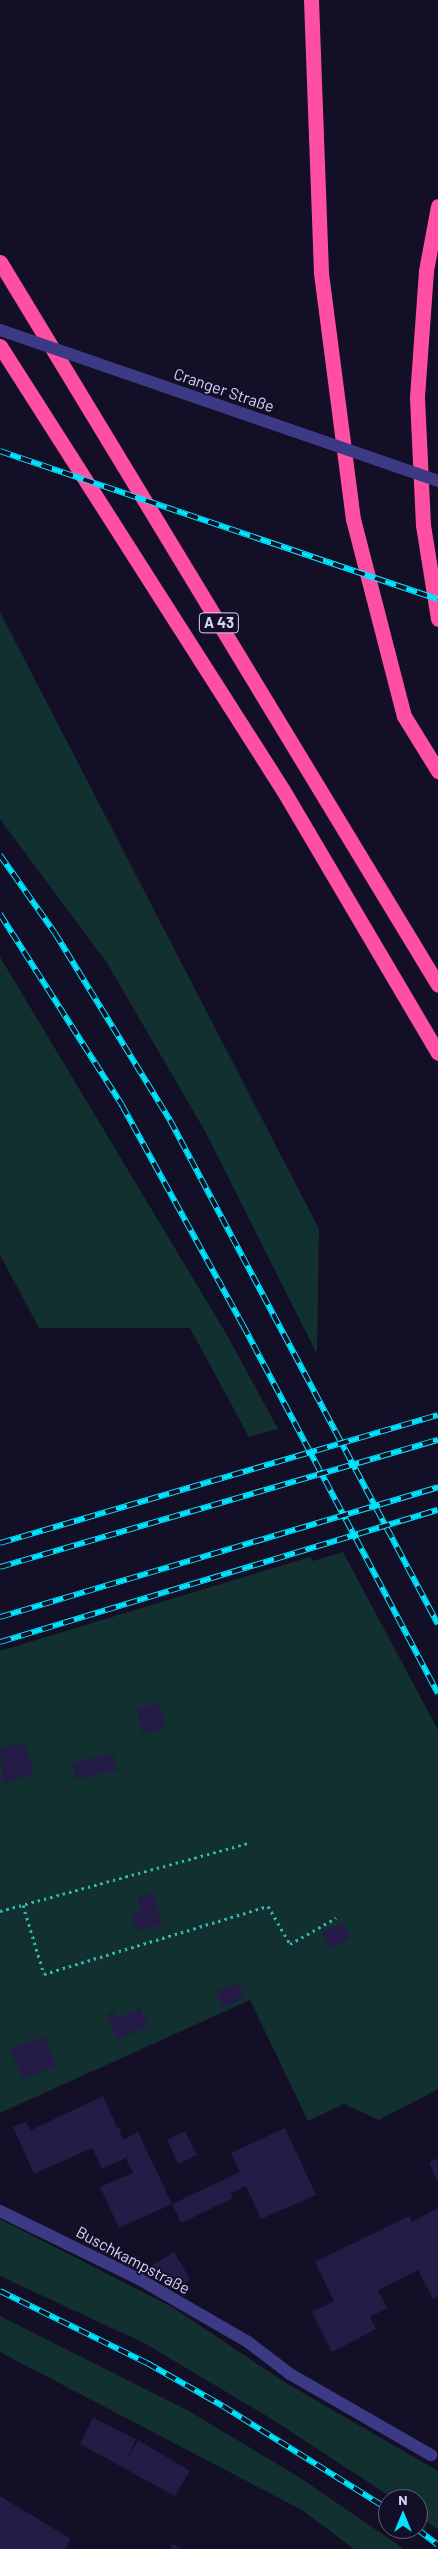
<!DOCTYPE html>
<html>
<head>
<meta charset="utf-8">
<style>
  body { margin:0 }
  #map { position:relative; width:438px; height:2549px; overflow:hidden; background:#130f26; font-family:Barlow,sans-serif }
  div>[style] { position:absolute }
  .green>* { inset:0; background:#12302f }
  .building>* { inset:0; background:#241b47 }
  .path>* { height:3px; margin-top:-1.5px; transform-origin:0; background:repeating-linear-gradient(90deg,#2fb8b0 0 2.5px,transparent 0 6.5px) }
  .minor>* { height:12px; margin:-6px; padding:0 6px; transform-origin:6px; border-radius:6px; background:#3d3a85 }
  .highway>* { height:15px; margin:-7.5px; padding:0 7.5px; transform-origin:7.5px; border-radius:7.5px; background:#ff4fa3 }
  .rail>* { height:5.5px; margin-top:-2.75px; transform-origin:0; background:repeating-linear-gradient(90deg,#130f26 0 11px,#00e5ff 0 22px); box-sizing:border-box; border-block:1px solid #00e5ff }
  .minor-bridge>* { height:12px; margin:-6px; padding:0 6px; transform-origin:6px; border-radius:6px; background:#3d3a85 }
  span { translate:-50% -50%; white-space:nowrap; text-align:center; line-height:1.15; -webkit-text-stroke:4px #130f26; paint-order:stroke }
  .shield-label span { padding:1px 4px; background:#130f26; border:1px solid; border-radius:4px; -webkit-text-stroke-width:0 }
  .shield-label { font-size:15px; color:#d9d4ff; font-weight:700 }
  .street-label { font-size:16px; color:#d9d4ff }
  .north { position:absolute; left:378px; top:2489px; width:50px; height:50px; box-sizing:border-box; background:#130f26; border:1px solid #625e7d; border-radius:50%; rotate:0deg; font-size:14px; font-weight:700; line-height:20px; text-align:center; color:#d9d4ff }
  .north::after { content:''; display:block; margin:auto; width:18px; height:22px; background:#00e5ff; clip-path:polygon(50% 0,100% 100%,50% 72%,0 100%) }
</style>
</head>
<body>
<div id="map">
  <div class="green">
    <i style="clip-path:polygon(0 612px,319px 1229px,317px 1354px,205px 1131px,107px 963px,0 819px)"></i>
    <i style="clip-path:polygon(0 957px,227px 1335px,278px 1429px,249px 1437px,190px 1328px,39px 1328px,0 1255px)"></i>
    <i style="clip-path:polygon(343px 1552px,438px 1730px,438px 2089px,379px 2120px,344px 2104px,308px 2121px,250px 2000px,0 2113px,0 1651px,310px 1557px,313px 1561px)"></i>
    <i style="clip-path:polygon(0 2219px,172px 2307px,286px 2383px,438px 2471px,438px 2530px,418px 2515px,418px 2499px,394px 2499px,270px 2418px,144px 2343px,0 2276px)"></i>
    <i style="clip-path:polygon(0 2316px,187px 2410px,299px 2477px,404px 2549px,354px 2549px,302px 2510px,0 2352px)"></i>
  </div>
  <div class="building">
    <i style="clip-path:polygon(159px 1703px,166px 1728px,143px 1734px,136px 1709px)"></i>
    <i style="clip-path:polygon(24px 1742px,34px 1774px,3px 1783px,0 1748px)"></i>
    <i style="clip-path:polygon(113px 1753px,117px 1770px,76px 1780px,72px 1763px)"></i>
    <i style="clip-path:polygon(153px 1893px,162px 1924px,136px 1931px,131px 1915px,141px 1912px,137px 1897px)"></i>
    <i style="clip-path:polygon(343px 1922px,351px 1938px,330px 1949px,322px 1933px)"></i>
    <i style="clip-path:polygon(238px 1983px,244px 1998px,223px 2008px,216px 1992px)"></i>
    <i style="clip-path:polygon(140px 2008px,148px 2026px,118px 2040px,107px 2014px,114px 2011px,117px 2019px)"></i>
    <i style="clip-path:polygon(44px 2036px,56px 2066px,22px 2079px,10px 2049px)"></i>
    <i style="clip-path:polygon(103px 2096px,117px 2127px,122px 2130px,119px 2131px,123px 2140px,138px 2132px,172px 2204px,119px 2228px,100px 2187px,133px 2173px,126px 2159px,132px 2155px,102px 2169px,92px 2148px,34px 2174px,13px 2127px,26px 2122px,31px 2130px)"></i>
    <i style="clip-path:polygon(285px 2128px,316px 2195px,261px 2219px,246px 2186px,231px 2193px,233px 2198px,181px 2223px,172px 2204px,240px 2172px,231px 2153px)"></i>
    <i style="clip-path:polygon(185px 2131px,197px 2155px,178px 2164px,167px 2140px)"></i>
    <i style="clip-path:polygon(438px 2158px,438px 2182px,429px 2163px)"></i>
    <i style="clip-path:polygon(438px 2208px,438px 2297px,433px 2299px,418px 2270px,378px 2290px,387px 2308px,370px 2317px,376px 2329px,332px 2352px,312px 2312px,334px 2301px,315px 2262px,409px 2216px,412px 2222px)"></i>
    <i style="clip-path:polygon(174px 2252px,190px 2279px,173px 2288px,160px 2280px,151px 2266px)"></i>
    <i style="clip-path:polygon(93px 2418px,136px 2439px,125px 2462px,138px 2440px,190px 2471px,175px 2496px,80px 2444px)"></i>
    <i style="clip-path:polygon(0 2496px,71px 2539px,65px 2549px,0 2549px)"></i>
    <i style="clip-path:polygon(173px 2544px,182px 2549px,170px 2549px)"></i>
  </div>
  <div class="path">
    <i style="left:23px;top:1905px;width:72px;rotate:73.1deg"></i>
    <i style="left:44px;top:1974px;width:234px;rotate:-16.9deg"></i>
    <i style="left:268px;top:1906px;width:44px;rotate:59.9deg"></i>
    <i style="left:290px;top:1944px;width:53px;rotate:-29.5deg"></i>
    <i style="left:0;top:1911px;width:258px;rotate:-15.3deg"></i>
  </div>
  <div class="minor">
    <i style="left:0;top:2211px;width:155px;rotate:26.1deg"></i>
    <i style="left:139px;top:2279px;width:126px;rotate:30deg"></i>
    <i style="left:248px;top:2342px;width:53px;rotate:37.3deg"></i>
    <i style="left:290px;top:2374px;width:163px;rotate:29.9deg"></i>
  </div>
  <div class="highway">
    <i style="left:311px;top:0;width:273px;rotate:87.9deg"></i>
    <i style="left:321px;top:273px;width:248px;rotate:82.6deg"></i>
    <i style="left:353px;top:519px;width:203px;rotate:75.5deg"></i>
    <i style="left:404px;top:716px;width:65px;rotate:58.3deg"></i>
    <i style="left:438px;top:206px;width:66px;rotate:100.5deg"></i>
    <i style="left:426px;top:271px;width:127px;rotate:94.1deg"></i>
    <i style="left:417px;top:398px;width:127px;rotate:87.3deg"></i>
    <i style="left:423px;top:525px;width:95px;rotate:80.9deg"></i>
    <i style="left:0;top:262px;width:845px;rotate:58.79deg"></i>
    <i style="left:0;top:346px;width:527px;rotate:57.49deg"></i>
    <i style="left:283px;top:790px;width:305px;rotate:59.5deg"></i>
  </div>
  <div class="rail">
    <i style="left:0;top:451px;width:462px;rotate:18.7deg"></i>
    <i style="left:0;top:855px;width:95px;rotate:54.8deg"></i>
    <i style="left:55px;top:933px;width:220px;rotate:58.4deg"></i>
    <i style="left:170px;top:1120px;width:571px;rotate:62deg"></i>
    <i style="left:0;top:914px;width:227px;rotate:57.4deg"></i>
    <i style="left:122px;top:1105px;width:251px;rotate:61.2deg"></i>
    <i style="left:243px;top:1325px;width:417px;rotate:62.1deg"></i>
    <i style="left:0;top:1543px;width:456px;rotate:-16.3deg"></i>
    <i style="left:0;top:1567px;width:456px;rotate:-16.2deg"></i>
    <i style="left:0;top:1617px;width:457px;rotate:-16.5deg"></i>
    <i style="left:0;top:1642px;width:457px;rotate:-16.8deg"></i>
    <i style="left:0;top:2291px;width:164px;rotate:26.1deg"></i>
    <i style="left:147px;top:2363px;width:87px;rotate:29.5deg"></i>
    <i style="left:223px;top:2406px;width:195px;rotate:32deg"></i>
    <i style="left:417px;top:2529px;width:26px;rotate:37deg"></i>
  </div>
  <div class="minor-bridge">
    <i style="left:0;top:330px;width:463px;rotate:19deg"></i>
  </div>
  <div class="shield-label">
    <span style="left:219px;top:623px">A 43</span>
  </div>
  <div class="street-label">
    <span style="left:224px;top:390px;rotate:19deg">Cranger Straße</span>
    <span style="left:133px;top:2260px;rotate:28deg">Buschkampstraße</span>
  </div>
  <div class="north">N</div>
</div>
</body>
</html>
